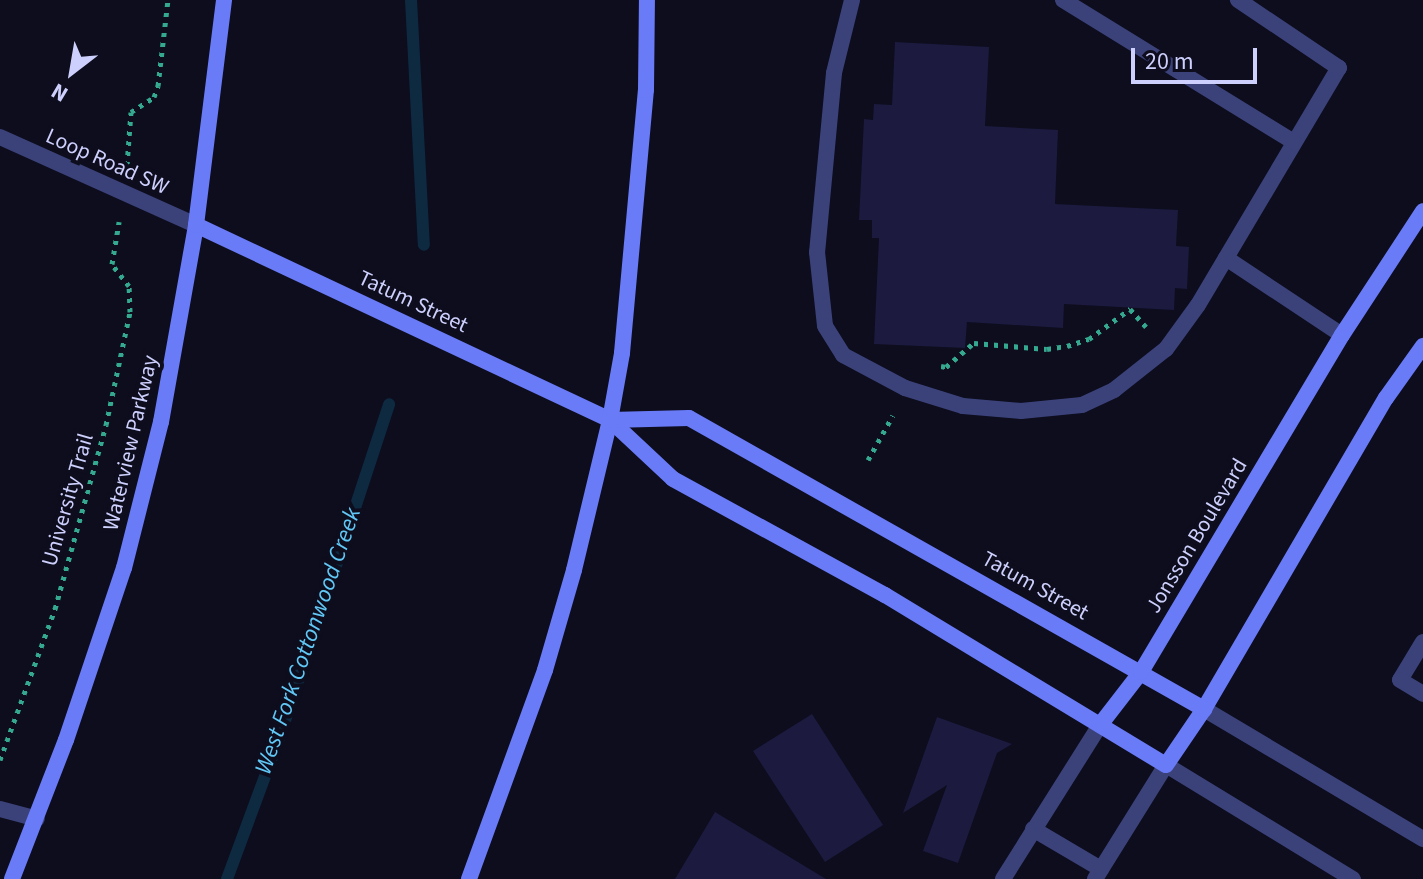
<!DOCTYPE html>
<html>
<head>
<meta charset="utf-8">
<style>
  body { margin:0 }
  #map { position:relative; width:1423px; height:879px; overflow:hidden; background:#0d0d1e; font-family:"Source Sans 3",sans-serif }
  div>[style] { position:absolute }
  .stream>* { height:12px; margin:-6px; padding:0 6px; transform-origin:6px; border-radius:6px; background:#0e2a41 }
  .building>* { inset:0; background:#1c1a3e }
  .path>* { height:5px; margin-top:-2.5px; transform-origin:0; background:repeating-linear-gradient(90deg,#34a990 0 4px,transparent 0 10px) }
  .lane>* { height:16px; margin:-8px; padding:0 8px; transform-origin:8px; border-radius:8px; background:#3b427a }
  .street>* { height:16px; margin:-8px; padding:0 8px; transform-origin:8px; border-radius:8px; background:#3b427a }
  .secondary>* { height:16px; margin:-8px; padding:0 8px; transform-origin:8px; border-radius:8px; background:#697bf7 }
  span { translate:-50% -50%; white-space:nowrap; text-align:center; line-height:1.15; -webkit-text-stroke:8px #0d0d1e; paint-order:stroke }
  .street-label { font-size:22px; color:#cdcffc }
  .water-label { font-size:24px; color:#61c8f6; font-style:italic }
  .north { position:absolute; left:32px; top:32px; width:80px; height:80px; -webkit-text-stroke:6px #0d0d1e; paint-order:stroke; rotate:211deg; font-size:22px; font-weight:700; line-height:32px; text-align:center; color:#cdcffc }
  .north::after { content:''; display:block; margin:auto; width:28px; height:36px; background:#cdcffc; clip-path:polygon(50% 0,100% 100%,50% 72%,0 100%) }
  .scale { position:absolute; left:1131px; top:48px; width:126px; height:36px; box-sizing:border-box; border:4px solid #cdcffc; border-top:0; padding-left:10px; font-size:24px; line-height:28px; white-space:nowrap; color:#cdcffc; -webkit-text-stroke:6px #0d0d1e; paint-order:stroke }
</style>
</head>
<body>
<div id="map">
  <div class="stream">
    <i style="left:411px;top:0;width:245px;rotate:87deg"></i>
    <i style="left:227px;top:879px;width:156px;rotate:-69.7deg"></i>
    <i style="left:281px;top:733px;width:346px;rotate:-71.8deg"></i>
  </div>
  <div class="building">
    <i style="clip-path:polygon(895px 42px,989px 47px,985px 126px,1058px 130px,1055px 204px,1178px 210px,1176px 246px,1189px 247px,1187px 289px,1175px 288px,1174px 310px,1064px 304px,1063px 328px,967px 322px,965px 348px,874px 344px,879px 238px,872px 238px,872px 220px,859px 220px,864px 119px,873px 120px,874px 104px,892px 105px)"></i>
    <i style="clip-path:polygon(812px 714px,883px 825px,825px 862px,753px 751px)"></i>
    <i style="clip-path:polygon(937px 717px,1012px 744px,997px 753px,958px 863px,923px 851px,947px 785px,903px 813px)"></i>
    <i style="clip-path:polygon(715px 812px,826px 879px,675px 879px)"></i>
  </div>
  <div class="path">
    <i style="left:127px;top:165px;width:53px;rotate:-85.7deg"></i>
    <i style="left:131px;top:112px;width:27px;rotate:-33deg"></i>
    <i style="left:154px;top:97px;width:12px;rotate:-70deg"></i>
    <i style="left:158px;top:86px;width:87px;rotate:-83.4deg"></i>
    <i style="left:941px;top:366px;width:5px;rotate:11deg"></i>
    <i style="left:946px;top:367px;width:37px;rotate:-41deg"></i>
    <i style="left:974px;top:343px;width:73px;rotate:4.7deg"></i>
    <i style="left:1047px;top:349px;width:20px;rotate:-9deg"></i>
    <i style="left:1067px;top:346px;width:23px;rotate:-18deg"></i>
    <i style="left:1089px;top:339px;width:51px;rotate:-36.2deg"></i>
    <i style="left:1130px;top:309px;width:24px;rotate:48deg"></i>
    <i style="left:868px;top:460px;width:51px;rotate:-60.9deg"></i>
    <i style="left:0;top:760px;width:161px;rotate:-70deg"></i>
    <i style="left:55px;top:609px;width:191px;rotate:-74.5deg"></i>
    <i style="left:106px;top:425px;width:116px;rotate:-78deg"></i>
    <i style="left:130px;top:312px;width:26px;rotate:-92deg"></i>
    <i style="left:129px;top:286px;width:28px;rotate:-128deg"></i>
    <i style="left:112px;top:264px;width:43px;rotate:-80.5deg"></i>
  </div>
  <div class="lane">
    <i style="left:852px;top:0;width:75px;rotate:103.9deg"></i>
    <i style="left:834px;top:73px;width:180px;rotate:95.4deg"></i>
    <i style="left:817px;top:252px;width:74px;rotate:83.8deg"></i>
    <i style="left:825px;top:326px;width:34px;rotate:58deg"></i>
    <i style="left:843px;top:355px;width:70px;rotate:28deg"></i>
    <i style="left:905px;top:388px;width:61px;rotate:17.2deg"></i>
    <i style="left:963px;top:406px;width:58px;rotate:4.9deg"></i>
    <i style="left:1021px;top:411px;width:61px;rotate:-5.6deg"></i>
    <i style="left:1082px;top:405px;width:35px;rotate:-25deg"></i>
    <i style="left:1114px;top:390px;width:66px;rotate:-38.3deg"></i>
    <i style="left:1166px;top:349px;width:54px;rotate:-54deg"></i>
    <i style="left:1198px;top:305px;width:276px;rotate:-59.3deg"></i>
    <i style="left:1339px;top:68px;width:122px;rotate:-146deg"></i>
    <i style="left:1063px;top:0;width:271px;rotate:31.6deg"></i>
    <i style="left:1226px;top:258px;width:139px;rotate:33.6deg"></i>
    <i style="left:1423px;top:642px;width:44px;rotate:121.2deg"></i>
    <i style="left:1400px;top:680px;width:27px;rotate:31deg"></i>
    <i style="left:0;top:809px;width:38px;rotate:15deg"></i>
    <i style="left:1033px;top:829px;width:79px;rotate:30.5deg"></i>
  </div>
  <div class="street">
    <i style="left:0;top:137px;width:215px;rotate:24.2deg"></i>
    <i style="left:1204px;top:709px;width:255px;rotate:30.7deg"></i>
    <i style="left:1003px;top:879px;width:182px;rotate:-57.8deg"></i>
    <i style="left:1095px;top:879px;width:134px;rotate:-58.1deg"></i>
    <i style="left:1166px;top:765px;width:219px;rotate:31.4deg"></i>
  </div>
  <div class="secondary">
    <i style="left:196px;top:225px;width:458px;rotate:25.2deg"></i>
    <i style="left:610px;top:420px;width:86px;rotate:43.1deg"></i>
    <i style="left:673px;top:479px;width:242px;rotate:28.7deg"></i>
    <i style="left:885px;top:595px;width:328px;rotate:31.2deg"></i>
    <i style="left:1166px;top:765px;width:68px;rotate:-55.8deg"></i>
    <i style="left:1204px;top:709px;width:360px;rotate:-59.7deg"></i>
    <i style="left:1386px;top:398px;width:64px;rotate:-54.6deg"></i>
    <i style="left:610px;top:420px;width:79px;rotate:-1.5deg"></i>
    <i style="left:689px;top:418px;width:592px;rotate:29.47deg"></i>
    <i style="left:1100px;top:725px;width:67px;rotate:-52.3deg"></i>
    <i style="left:1141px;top:672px;width:392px;rotate:-59.2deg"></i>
    <i style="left:1342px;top:335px;width:148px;rotate:-56.8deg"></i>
    <i style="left:12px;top:879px;width:149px;rotate:-68.8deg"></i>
    <i style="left:66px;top:740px;width:182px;rotate:-71.4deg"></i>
    <i style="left:124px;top:568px;width:151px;rotate:-75.8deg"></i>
    <i style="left:161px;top:422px;width:200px;rotate:-79.9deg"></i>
    <i style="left:196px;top:225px;width:227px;rotate:-82.9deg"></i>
    <i style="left:469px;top:879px;width:222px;rotate:-70deg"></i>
    <i style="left:545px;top:670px;width:104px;rotate:-73.8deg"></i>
    <i style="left:574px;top:570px;width:154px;rotate:-76.5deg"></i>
    <i style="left:610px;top:420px;width:68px;rotate:-79.8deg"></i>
    <i style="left:622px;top:353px;width:264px;rotate:-84.8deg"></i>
    <i style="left:646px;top:90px;width:90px;rotate:-89.4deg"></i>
  </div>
  <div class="street-label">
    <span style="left:107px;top:162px;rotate:24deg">Loop Road SW</span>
    <span style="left:413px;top:302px;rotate:25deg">Tatum Street</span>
    <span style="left:131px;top:443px;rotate:-77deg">Waterview Parkway</span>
    <span style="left:68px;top:500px;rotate:-74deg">University Trail</span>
    <span style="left:1197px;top:536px;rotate:-59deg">Jonsson Boulevard</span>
    <span style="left:1035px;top:586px;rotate:29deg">Tatum Street</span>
  </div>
  <div class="water-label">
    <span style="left:308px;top:641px;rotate:-71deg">West Fork Cottonwood Creek</span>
  </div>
  <div class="north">N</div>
  <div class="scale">20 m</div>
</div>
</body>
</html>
